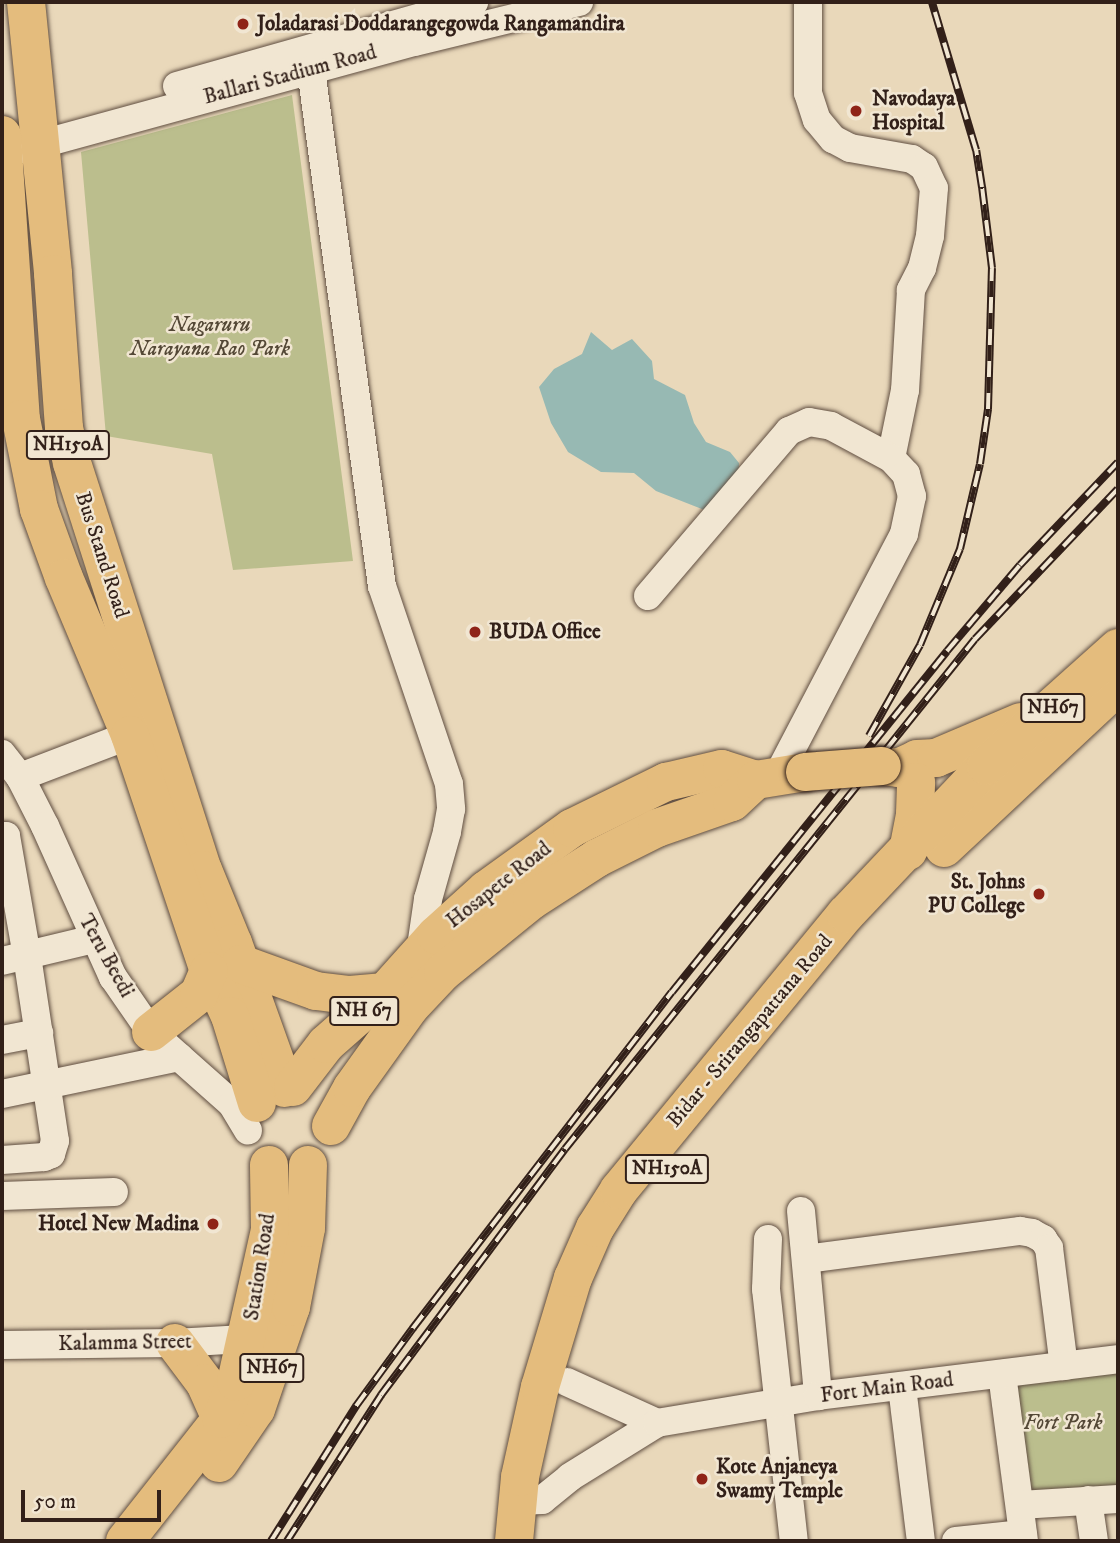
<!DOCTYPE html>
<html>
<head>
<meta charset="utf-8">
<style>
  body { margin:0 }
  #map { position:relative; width:1120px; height:1543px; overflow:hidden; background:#e9d8ba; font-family:"IM FELL DW Pica",serif }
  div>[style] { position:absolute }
  .green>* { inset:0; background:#bbbe8d }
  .water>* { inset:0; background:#97b9b3 }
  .roads { filter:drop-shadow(0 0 2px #604e41) drop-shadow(0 0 2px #604e41) }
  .minor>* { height:28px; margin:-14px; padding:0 14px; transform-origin:14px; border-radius:14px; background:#f1e6d2 }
  .highway>* { height:38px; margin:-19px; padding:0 19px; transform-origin:19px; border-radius:19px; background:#e4bc7d }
  .rail>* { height:8px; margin-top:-4px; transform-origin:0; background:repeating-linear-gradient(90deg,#f1e6d2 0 16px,#322019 0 32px); box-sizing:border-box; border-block:2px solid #322019 }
  .bridges { filter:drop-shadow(0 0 2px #322019) drop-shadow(0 0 2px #322019) }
  .highway-bridge>* { height:38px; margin:-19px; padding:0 19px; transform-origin:19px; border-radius:19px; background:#e4bc7d }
  .dots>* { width:19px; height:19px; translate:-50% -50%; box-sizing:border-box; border:4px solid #f1e6d2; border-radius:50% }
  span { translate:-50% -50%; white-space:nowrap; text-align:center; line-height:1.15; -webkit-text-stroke:5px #f1e6d2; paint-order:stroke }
  .shield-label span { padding:2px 5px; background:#f1e6d2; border:2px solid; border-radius:5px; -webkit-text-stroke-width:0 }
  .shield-label { font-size:19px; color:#322019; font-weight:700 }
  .poi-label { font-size:21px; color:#322019; font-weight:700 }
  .left { translate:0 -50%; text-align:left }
  .right { translate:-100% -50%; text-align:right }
  .street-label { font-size:21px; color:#322019 }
  .park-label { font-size:21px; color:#544836; font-style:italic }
  .frame { position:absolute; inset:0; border:4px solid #322019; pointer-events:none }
  .scale { position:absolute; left:21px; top:1490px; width:140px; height:32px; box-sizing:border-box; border:4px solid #322019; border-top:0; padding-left:9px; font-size:21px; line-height:24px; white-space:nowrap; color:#322019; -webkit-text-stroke:5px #f1e6d2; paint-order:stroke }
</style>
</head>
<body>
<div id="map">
  <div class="green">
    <i style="clip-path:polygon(292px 95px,353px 561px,233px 570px,212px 454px,106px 436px,81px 152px)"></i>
    <i style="clip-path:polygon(1118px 1361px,1118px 1500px,1020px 1505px,1002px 1374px)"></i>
  </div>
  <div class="water">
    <i style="clip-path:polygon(591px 332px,612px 350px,632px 339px,652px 361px,654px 379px,685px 395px,694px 423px,706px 442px,730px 452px,739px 463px,738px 489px,712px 513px,656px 491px,634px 473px,601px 472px,568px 452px,551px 423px,539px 387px,554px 369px,582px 354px)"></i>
  </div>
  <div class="roads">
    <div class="minor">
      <i style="left:808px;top:2px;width:91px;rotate:90deg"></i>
      <i style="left:808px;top:93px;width:28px;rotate:72deg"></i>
      <i style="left:817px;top:120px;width:25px;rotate:50deg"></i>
      <i style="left:833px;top:139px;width:19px;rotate:28deg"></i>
      <i style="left:850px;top:148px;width:63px;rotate:10.1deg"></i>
      <i style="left:912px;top:159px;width:14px;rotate:34deg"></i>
      <i style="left:924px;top:167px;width:23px;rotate:65deg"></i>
      <i style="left:934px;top:188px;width:48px;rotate:94.8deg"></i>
      <i style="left:930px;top:236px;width:33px;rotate:104deg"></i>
      <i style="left:922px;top:268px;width:25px;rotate:117deg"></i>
      <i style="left:911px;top:290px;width:100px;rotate:93.4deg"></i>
      <i style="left:905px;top:390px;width:69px;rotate:101.6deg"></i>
      <i style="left:311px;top:70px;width:521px;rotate:82.17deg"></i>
      <i style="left:382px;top:586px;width:209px;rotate:71.3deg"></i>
      <i style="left:449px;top:784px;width:25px;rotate:85deg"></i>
      <i style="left:451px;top:809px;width:23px;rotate:100deg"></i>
      <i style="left:447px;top:832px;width:70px;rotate:105.8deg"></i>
      <i style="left:428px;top:899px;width:56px;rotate:98.3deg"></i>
      <i style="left:177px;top:86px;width:309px;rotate:-15.8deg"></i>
      <i style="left:23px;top:149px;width:406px;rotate:-15.3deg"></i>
      <i style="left:415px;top:42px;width:169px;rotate:-13.7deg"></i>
      <i style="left:648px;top:596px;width:217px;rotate:-49.5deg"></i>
      <i style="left:789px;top:431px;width:22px;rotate:-24deg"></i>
      <i style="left:809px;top:422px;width:22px;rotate:10deg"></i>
      <i style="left:831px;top:426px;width:68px;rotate:28.1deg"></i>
      <i style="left:891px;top:458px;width:22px;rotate:47deg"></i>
      <i style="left:906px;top:474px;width:23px;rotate:75deg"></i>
      <i style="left:912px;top:496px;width:39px;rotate:102deg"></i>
      <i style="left:904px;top:534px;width:272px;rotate:117.6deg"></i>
      <i style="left:2px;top:754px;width:29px;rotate:52deg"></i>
      <i style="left:20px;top:777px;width:55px;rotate:63deg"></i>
      <i style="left:45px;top:826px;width:166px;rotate:65.8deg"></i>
      <i style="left:113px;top:977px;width:67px;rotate:55.4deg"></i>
      <i style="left:151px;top:1032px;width:108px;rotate:41.6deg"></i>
      <i style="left:232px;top:1104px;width:31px;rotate:59deg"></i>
      <i style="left:20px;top:777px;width:118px;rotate:-20.9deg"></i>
      <i style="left:2px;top:836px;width:4px"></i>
      <i style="left:6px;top:836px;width:122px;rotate:80.1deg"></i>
      <i style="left:27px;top:956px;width:187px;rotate:81.4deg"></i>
      <i style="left:55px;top:1141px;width:14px;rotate:107deg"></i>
      <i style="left:51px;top:1154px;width:8px;rotate:157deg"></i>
      <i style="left:44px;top:1157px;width:42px;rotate:175.9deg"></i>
      <i style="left:2px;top:961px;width:95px;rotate:-13.4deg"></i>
      <i style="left:2px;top:1040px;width:38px;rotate:-11deg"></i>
      <i style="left:2px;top:1094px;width:181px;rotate:-11.8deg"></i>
      <i style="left:2px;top:1196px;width:112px;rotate:-2deg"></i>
      <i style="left:801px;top:1211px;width:186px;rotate:84.7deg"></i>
      <i style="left:768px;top:1239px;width:50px;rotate:92.3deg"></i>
      <i style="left:766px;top:1289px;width:254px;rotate:83.7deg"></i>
      <i style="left:806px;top:1259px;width:216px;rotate:-7.5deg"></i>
      <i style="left:1020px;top:1231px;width:12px;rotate:9deg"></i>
      <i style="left:1032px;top:1233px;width:13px;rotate:29deg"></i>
      <i style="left:1043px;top:1239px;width:11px;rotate:56deg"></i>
      <i style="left:1049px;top:1248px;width:119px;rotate:82.8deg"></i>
      <i style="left:2px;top:1345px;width:173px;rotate:-0.7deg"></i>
      <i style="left:175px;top:1343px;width:86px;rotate:-3.3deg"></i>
      <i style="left:1002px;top:1374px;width:168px;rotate:82.5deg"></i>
      <i style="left:567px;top:1382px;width:99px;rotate:24.5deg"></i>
      <i style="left:902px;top:1387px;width:155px;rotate:83deg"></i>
      <i style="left:1088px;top:1500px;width:41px;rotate:81.7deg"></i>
      <i style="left:517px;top:1501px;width:25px;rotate:-2deg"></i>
      <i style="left:542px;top:1500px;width:36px;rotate:-39deg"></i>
      <i style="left:570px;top:1477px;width:102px;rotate:-31.8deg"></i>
      <i style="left:657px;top:1423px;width:163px;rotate:-9.5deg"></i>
      <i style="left:818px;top:1396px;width:302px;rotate:-7deg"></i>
      <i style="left:1020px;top:1505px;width:98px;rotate:-3.5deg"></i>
      <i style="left:956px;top:1541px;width:67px;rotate:-6deg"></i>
    </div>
    <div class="highway">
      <i style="left:26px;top:2px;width:273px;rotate:84.3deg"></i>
      <i style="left:53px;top:274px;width:154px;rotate:85.9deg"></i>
      <i style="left:64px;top:428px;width:36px;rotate:77deg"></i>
      <i style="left:72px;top:463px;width:428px;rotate:72.2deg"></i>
      <i style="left:203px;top:870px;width:79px;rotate:67.7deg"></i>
      <i style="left:233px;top:943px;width:154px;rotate:70.3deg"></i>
      <i style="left:2px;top:135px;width:285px;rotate:86.2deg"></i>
      <i style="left:21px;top:419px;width:92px;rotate:78.7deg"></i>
      <i style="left:39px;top:509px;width:73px;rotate:70.1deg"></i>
      <i style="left:64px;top:578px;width:170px;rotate:67.2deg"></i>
      <i style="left:130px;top:735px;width:249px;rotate:71.5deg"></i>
      <i style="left:209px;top:971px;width:50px;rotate:65deg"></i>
      <i style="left:230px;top:1016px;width:91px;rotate:72.8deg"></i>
      <i style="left:882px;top:766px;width:16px;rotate:7deg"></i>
      <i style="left:898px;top:768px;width:21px;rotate:-25deg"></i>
      <i style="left:917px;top:759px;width:19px;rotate:-3deg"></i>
      <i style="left:936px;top:758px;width:92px;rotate:-23deg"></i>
      <i style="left:944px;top:848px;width:238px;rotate:-43deg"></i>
      <i style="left:908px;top:851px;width:38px;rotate:-79deg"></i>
      <i style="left:915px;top:814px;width:32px;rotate:-88deg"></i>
      <i style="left:241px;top:964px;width:80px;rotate:19.8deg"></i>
      <i style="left:316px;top:991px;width:34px;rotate:7deg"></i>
      <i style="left:350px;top:995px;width:35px;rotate:-5deg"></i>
      <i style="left:151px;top:1032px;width:61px;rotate:-38.4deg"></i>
      <i style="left:199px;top:994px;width:25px;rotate:-67deg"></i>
      <i style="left:293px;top:1087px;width:54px;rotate:-52.5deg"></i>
      <i style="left:326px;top:1044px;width:79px;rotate:-41.4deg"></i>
      <i style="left:385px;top:992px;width:76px;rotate:-48.2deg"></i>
      <i style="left:436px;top:935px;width:67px;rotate:-42deg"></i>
      <i style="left:486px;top:890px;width:106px;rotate:-35.8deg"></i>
      <i style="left:572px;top:828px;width:105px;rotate:-26.1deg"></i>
      <i style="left:666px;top:782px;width:57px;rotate:-13.1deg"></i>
      <i style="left:722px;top:769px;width:36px;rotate:18deg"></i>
      <i style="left:331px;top:1126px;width:43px;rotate:-61.1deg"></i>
      <i style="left:352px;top:1088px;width:100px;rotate:-54.4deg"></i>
      <i style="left:410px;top:1007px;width:48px;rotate:-46.7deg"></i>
      <i style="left:443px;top:972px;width:114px;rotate:-39deg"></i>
      <i style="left:532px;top:900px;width:77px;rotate:-32.9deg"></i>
      <i style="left:597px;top:858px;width:67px;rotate:-26.6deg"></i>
      <i style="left:657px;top:828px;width:79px;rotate:-19.1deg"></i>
      <i style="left:732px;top:802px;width:33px;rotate:-43deg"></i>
      <i style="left:756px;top:780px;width:50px;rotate:-9.3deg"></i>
      <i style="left:175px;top:1343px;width:50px;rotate:53.1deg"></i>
      <i style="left:205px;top:1383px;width:39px;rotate:66deg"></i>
      <i style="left:219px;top:1463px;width:65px;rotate:-55.6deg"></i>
      <i style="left:256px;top:1409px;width:108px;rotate:-71.1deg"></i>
      <i style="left:291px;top:1307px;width:80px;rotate:-79.2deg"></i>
      <i style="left:306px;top:1228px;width:63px;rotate:-88.2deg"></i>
      <i style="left:125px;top:1541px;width:155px;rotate:-51.8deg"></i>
      <i style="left:221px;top:1419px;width:40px;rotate:-68deg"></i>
      <i style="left:236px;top:1382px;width:156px;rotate:-77.4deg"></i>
      <i style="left:270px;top:1230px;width:65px;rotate:-90.9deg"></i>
      <i style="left:514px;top:1541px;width:64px;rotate:-84.6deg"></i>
      <i style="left:520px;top:1477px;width:92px;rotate:-77.5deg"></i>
      <i style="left:540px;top:1387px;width:114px;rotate:-73.2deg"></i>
      <i style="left:573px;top:1278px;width:55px;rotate:-66.3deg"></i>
      <i style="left:595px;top:1228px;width:45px;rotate:-57.7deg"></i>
      <i style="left:619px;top:1190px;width:357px;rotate:-50.6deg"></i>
      <i style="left:846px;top:914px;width:204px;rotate:-46.6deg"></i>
      <i style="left:986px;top:766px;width:177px;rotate:-41.8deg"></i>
    </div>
  </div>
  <div class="rail">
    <i style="left:869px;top:736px;width:104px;rotate:-60.7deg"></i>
    <i style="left:920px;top:645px;width:104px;rotate:-67.4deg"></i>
    <i style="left:960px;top:549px;width:87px;rotate:-76.8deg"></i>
    <i style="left:980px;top:464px;width:56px;rotate:-81.7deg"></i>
    <i style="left:988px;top:409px;width:141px;rotate:-88.4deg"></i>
    <i style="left:992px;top:268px;width:82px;rotate:-97deg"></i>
    <i style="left:982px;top:187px;width:37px;rotate:-99deg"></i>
    <i style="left:976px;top:150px;width:154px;rotate:-106.6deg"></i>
    <i style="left:271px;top:1541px;width:160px;rotate:-57.8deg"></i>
    <i style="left:356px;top:1406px;width:97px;rotate:-53.8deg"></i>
    <i style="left:413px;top:1328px;width:424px;rotate:-52.4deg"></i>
    <i style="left:672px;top:992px;width:438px;rotate:-51.1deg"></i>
    <i style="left:947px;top:651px;width:113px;rotate:-49.7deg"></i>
    <i style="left:1020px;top:565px;width:142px;rotate:-46.4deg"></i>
    <i style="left:287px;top:1541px;width:174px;rotate:-57.2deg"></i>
    <i style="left:381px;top:1395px;width:307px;rotate:-53.2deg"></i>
    <i style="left:565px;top:1149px;width:654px;rotate:-51.2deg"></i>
    <i style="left:975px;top:639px;width:207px;rotate:-46.4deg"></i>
  </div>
  <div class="bridges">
    <div class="highway-bridge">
      <i style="left:805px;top:772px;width:77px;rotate:-4.5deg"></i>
    </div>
  </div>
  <div class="dots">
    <i style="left:243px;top:24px;background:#8f2418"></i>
    <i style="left:856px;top:111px;background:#8f2418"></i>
    <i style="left:475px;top:632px;background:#8f2418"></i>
    <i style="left:1039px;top:894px;background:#8f2418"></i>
    <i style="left:213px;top:1224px;background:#8f2418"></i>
    <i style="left:702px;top:1479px;background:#8f2418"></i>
  </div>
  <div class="shield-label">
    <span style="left:68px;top:445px">NH150A</span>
    <span style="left:1053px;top:708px">NH67</span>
    <span style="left:364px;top:1011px">NH 67</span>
    <span style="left:667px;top:1169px">NH150A</span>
    <span style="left:272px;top:1368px">NH67</span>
  </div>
  <div class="poi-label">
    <span class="left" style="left:257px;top:24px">Joladarasi Doddarangegowda Rangamandira</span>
    <span class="left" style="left:872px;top:111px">Navodaya<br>Hospital</span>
    <span class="left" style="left:489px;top:632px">BUDA Office</span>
    <span class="right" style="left:1025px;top:894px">St. Johns<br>PU College</span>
    <span class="right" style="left:199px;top:1224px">Hotel New Madina</span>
    <span class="left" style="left:716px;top:1479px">Kote Anjaneya<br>Swamy Temple</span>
  </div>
  <div class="street-label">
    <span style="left:290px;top:75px;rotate:-15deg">Ballari Stadium Road</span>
    <span style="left:102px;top:555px;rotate:72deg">Bus Stand Road</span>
    <span style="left:499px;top:885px;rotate:-38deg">Hosapete Road</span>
    <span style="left:106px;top:956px;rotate:61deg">Teru Beedi</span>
    <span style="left:750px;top:1031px;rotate:-50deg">Bidar - Srirangapattana Road</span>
    <span style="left:260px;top:1267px;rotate:-81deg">Station Road</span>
    <span style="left:125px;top:1343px;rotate:-1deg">Kalamma Street</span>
    <span style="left:887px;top:1388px;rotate:-7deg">Fort Main Road</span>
  </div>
  <div class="park-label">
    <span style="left:210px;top:337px">Nagaruru<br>Narayana Rao Park</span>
    <span style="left:1063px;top:1423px">Fort Park</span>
  </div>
  <div class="frame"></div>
  <div class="scale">50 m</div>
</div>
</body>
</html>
